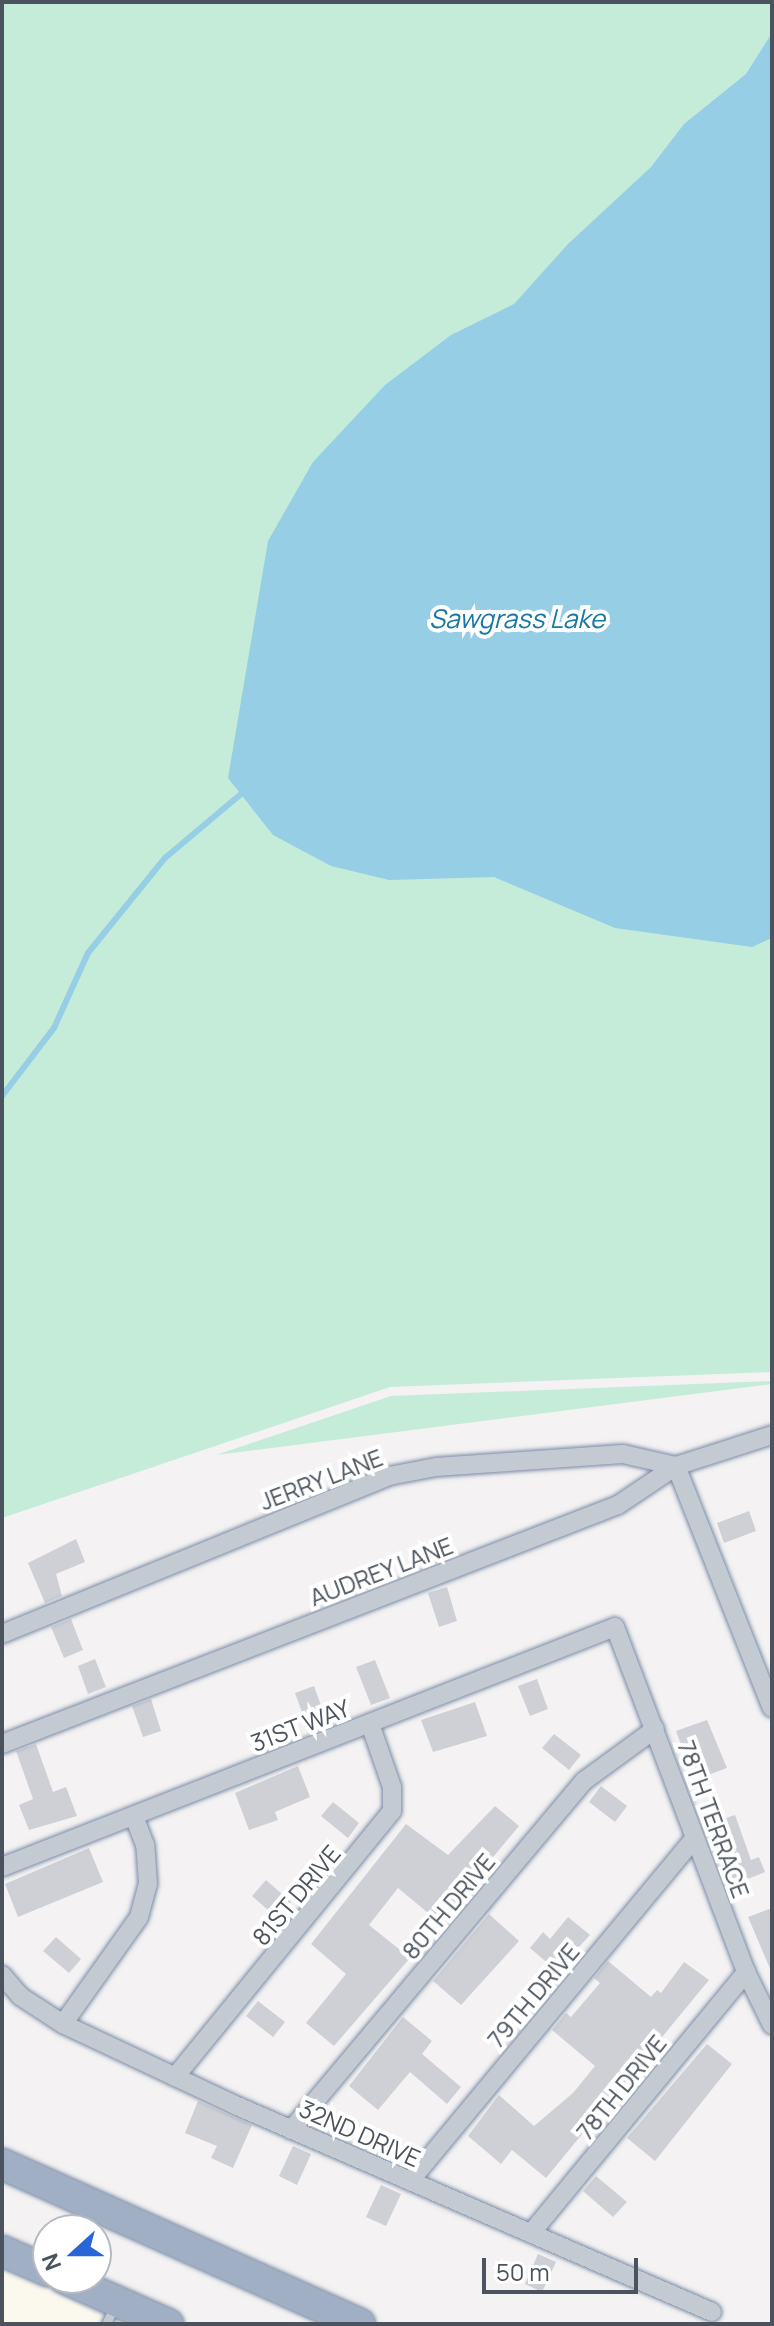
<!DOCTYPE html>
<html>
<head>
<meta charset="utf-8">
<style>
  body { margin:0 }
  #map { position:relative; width:774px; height:2326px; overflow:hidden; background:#f4f2f2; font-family:Manrope,sans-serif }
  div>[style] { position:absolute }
  .commercial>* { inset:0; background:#fbf9ee }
  .green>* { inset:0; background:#c5ecd8 }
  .water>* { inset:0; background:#96cee5 }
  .stream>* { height:6px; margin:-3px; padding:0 3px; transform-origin:3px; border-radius:3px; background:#96cee5 }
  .building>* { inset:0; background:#cfd0d5 }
  .roads { filter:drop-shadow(0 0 2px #798ba7) drop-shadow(0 0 2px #798ba7) }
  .service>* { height:9px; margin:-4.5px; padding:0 4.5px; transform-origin:4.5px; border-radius:4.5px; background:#c4cad2 }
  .minor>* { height:18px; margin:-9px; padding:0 9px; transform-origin:9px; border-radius:9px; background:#c4cad2 }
  .trunk>* { height:30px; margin:-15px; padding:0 15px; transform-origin:15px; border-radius:15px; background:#a1afc4 }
  span { translate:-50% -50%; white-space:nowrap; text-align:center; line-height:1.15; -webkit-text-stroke:8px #fff; paint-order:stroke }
  .street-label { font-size:24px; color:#4b535e }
  .water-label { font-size:26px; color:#1979a2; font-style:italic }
  .frame { position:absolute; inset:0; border:4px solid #4b535e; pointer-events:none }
  .north { position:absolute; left:32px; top:2214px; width:80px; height:80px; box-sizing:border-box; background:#fff; border:2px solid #b7babf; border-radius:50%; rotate:249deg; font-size:22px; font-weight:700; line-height:32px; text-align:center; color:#4b535e }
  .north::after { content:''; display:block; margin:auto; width:28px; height:36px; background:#2a65d6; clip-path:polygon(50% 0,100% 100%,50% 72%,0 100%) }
  .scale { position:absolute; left:482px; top:2258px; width:156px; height:36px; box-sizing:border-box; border:4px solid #4b535e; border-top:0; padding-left:10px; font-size:24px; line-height:28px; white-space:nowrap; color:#4b535e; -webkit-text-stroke:6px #fff; paint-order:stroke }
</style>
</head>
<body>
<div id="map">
  <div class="commercial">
    <i style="clip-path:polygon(2px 2265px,116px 2324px,2px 2324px)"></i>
  </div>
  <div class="green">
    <i style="clip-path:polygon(2px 2px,772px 2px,772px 1372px,390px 1387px,2px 1518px)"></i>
    <i style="clip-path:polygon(772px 1381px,772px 1384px,216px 1455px,391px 1396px)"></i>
  </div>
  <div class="water">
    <i style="clip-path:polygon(772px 33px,772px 938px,752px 947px,615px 928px,494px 877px,389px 880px,331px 866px,273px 835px,228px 778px,268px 541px,313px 462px,385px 385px,451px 335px,514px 304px,568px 244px,651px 167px,684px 124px,746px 74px)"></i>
  </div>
  <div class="stream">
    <i style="left:2px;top:1096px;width:86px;rotate:-52.6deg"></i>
    <i style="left:54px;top:1028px;width:82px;rotate:-65.6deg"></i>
    <i style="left:88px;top:953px;width:122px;rotate:-51deg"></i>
    <i style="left:165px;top:858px;width:99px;rotate:-40.1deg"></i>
  </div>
  <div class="building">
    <i style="clip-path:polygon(749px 1511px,756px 1531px,724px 1543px,717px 1523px)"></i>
    <i style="clip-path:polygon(76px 1539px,85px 1562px,56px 1574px,62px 1596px,45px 1603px,28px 1563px)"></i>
    <i style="clip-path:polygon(447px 1587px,457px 1621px,439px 1627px,428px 1593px)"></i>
    <i style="clip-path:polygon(71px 1619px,83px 1650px,64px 1658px,51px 1627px)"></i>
    <i style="clip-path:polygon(95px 1659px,106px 1687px,88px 1694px,78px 1666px)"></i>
    <i style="clip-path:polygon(375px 1660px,390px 1698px,371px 1705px,356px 1667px)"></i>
    <i style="clip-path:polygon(537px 1679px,548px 1709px,530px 1716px,518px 1686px)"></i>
    <i style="clip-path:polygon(314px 1686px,326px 1719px,307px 1726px,295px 1693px)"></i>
    <i style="clip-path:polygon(151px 1699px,161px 1731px,143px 1737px,132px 1706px)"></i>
    <i style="clip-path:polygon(475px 1702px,487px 1736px,433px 1752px,421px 1720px)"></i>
    <i style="clip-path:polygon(707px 1720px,727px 1768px,694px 1780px,676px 1731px)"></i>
    <i style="clip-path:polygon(554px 1734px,581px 1755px,569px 1770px,542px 1748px)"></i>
    <i style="clip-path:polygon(36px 1744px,53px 1792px,66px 1787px,77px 1816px,29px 1830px,19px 1805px,33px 1799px,16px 1751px)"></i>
    <i style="clip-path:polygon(298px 1766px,310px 1797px,275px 1812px,278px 1820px,249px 1830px,235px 1793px)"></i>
    <i style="clip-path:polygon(601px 1786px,627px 1806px,615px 1822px,589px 1802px)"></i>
    <i style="clip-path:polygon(333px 1802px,359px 1823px,348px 1838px,321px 1816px)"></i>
    <i style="clip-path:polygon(495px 1806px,519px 1826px,439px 1922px,398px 1888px,369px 1925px,410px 1958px,334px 2046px,306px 2023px,346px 1974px,311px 1944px,406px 1824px,448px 1855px)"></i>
    <i style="clip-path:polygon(735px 1815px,751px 1860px,759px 1857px,765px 1872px,735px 1884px,711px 1823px)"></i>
    <i style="clip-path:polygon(89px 1848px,103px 1882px,18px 1917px,5px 1884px)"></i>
    <i style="clip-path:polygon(266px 1880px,291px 1902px,277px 1918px,252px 1896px)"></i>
    <i style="clip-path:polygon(772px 1908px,772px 1971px,771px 1971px,748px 1917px)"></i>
    <i style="clip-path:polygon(489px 1914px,519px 1941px,461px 2005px,433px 1981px)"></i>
    <i style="clip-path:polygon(568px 1917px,590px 1935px,557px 1971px,530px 1948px,543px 1932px,550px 1939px)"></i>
    <i style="clip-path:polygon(56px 1937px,81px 1959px,69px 1973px,43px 1951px)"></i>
    <i style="clip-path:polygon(608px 1961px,651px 1997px,657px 1990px,661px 1993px,684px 1962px,709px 1980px,546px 2178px,512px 2150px,501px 2164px,468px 2136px,499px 2095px,534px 2126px,573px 2093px,595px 2066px,552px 2030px,566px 2013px,571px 2017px,600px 1983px,594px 1978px)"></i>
    <i style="clip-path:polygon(258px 2001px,285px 2022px,273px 2037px,246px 2016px)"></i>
    <i style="clip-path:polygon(403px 2017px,432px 2041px,422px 2054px,461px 2087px,447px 2104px,410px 2072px,378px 2110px,349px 2086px)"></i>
    <i style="clip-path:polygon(707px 2044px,732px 2064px,655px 2161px,627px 2138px)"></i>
    <i style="clip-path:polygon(198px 2101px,252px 2125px,233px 2168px,211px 2158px,217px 2146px,185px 2133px)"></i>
    <i style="clip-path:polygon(293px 2146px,311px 2154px,297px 2185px,279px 2176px)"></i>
    <i style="clip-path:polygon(596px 2176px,627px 2202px,613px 2217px,583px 2191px)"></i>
    <i style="clip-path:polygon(381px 2185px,401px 2194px,386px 2226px,366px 2217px)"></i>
    <i style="clip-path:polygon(538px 2254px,556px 2262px,542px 2292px,525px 2284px)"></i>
  </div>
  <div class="roads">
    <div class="service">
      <i style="left:106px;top:2324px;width:21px;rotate:-65deg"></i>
    </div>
    <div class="minor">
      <i style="left:676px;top:1466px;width:260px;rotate:68.4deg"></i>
      <i style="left:2px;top:1634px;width:418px;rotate:-22.2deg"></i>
      <i style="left:389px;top:1476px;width:48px;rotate:-10.8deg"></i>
      <i style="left:436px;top:1467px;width:187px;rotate:-4deg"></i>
      <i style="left:623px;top:1454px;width:54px;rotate:12.8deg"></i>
      <i style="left:2px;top:1744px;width:661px;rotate:-21.21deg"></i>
      <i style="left:618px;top:1505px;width:70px;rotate:-33.9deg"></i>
      <i style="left:676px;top:1466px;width:101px;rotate:-17.9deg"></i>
      <i style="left:2px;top:1867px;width:658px;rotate:-21.38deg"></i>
      <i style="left:615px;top:1627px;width:369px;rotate:69.2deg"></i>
      <i style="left:746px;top:1972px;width:59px;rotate:63.9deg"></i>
      <i style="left:2px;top:1975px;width:28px;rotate:49deg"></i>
      <i style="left:20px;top:1996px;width:51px;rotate:33.1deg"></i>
      <i style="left:63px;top:2024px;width:190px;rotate:25.2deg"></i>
      <i style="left:235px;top:2105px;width:520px;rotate:23.46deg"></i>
      <i style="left:63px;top:2024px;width:131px;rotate:-54.6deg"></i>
      <i style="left:139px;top:1917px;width:34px;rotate:-75deg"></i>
      <i style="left:148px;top:1884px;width:39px;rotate:-94deg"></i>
      <i style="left:145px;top:1845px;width:31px;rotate:-111deg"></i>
      <i style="left:175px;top:2077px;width:343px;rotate:-50.8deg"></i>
      <i style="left:392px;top:1811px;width:24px;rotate:-90deg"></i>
      <i style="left:392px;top:1787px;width:67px;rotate:-109.2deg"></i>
      <i style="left:291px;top:2130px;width:456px;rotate:-50deg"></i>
      <i style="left:584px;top:1781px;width:88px;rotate:-36.2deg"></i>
      <i style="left:410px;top:2181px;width:445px;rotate:-50.3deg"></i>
      <i style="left:532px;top:2232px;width:337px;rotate:-50.5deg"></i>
    </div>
    <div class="trunk">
      <i style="left:2px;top:2164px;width:392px;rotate:24.1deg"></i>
      <i style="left:2px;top:2251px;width:50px;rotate:23.5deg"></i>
      <i style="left:64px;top:2278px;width:114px;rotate:23.9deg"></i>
    </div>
  </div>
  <div class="street-label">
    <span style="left:321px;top:1479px;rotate:-21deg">JERRY LANE</span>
    <span style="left:381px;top:1571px;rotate:-21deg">AUDREY LANE</span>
    <span style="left:300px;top:1725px;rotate:-21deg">31ST WAY</span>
    <span style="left:714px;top:1819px;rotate:70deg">78TH TERRACE</span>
    <span style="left:296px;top:1895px;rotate:-50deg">81ST DRIVE</span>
    <span style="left:448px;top:1906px;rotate:-50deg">80TH DRIVE</span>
    <span style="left:533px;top:1995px;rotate:-50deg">79TH DRIVE</span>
    <span style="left:621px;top:2087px;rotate:-51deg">78TH DRIVE</span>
    <span style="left:360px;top:2133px;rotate:24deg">32ND DRIVE</span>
  </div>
  <div class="water-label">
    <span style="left:517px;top:619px">Sawgrass Lake</span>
  </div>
  <div class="frame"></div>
  <div class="north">N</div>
  <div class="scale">50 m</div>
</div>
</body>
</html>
